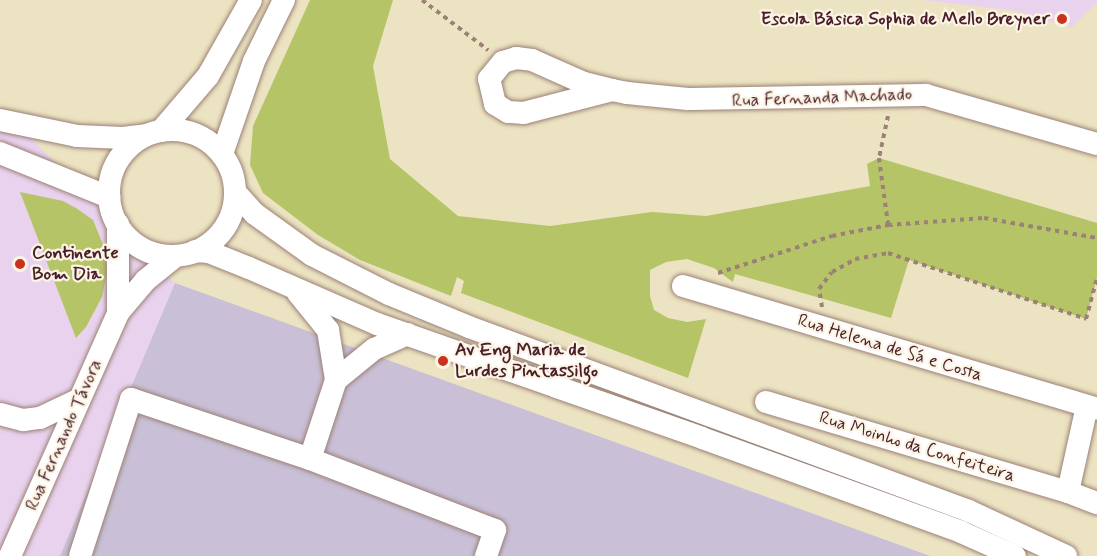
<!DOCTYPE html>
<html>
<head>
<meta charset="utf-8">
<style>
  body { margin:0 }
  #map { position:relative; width:1097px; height:556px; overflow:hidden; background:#ece3c2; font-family:Mynerve,sans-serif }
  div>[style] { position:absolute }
  .built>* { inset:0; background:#e9d2ee }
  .industrial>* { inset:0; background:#c9bfd7 }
  .green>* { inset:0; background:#b5c466 }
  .path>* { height:4px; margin-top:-2px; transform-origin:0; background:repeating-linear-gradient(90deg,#9b8176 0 4.5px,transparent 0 9px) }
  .roads { filter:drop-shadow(0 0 2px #9b8176) drop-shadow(0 0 2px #9b8176) }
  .minor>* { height:22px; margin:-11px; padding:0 11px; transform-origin:11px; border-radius:11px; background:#fff }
  .minor>.ring { margin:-11px; padding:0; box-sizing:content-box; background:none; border:22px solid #fff; border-radius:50% }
  .dots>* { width:16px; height:16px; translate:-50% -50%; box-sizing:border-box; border:3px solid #fcf5e5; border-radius:50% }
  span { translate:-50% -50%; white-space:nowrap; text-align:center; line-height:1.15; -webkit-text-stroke:4.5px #fcf5e5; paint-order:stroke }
  .poi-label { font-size:18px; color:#4a1f2b; font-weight:700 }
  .right { translate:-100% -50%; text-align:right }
  .left { translate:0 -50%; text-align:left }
  .street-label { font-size:18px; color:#4a1f2b }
</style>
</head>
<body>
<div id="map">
  <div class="built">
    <i style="clip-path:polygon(922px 0,1097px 0,1097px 2px,1071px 28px,1017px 11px)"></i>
    <i style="clip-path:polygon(0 107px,175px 283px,60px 556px,0 556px)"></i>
  </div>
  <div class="industrial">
    <i style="clip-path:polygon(175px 283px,930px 556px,60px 556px)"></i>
  </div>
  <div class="green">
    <i style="clip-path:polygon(310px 0,393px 0,373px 66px,390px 159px,458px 216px,550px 226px,652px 212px,706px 216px,870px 186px,867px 164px,879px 158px,1097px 223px,1097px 278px,1086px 319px,909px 260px,891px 318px,735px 274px,733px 282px,714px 268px,687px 259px,666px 262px,650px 270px,650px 296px,654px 310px,668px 318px,687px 322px,706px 319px,688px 378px,461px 293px,464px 281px,457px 277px,451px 296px,360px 260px,318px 235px,263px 193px,250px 165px,253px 126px)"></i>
    <i style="clip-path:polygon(20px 192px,63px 201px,76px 208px,93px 220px,104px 247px,107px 272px,102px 297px,86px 327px,76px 338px)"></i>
  </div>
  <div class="path">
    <i style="left:422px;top:0;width:83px;rotate:37.1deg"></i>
    <i style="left:888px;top:116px;width:43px;rotate:102.1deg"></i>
    <i style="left:879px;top:158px;width:68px;rotate:82.3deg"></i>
    <i style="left:718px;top:273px;width:120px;rotate:-18deg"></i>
    <i style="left:832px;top:236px;width:57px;rotate:-11.1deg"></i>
    <i style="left:888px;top:225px;width:96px;rotate:-4.2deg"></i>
    <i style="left:984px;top:218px;width:115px;rotate:10deg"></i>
    <i style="left:822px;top:307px;width:18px;rotate:-99deg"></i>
    <i style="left:819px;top:289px;width:21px;rotate:-53deg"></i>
    <i style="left:832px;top:272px;width:26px;rotate:-29deg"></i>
    <i style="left:855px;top:259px;width:34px;rotate:-10deg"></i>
    <i style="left:888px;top:253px;width:209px;rotate:18.4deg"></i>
    <i style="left:1086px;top:319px;width:42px;rotate:-75deg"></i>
  </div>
  <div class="roads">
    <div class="minor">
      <i style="left:612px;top:90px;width:91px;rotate:165.4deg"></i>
      <i style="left:524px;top:113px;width:16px;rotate:-176deg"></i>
      <i style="left:508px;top:112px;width:15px;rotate:-148deg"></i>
      <i style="left:495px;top:104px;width:26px;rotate:-103deg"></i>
      <i style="left:489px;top:79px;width:22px;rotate:-51deg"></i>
      <i style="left:503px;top:62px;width:14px;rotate:-17deg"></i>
      <i style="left:516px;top:58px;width:16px;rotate:7deg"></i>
      <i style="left:532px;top:60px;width:57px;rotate:23.9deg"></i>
      <i style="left:584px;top:83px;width:29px;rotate:14deg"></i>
      <i style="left:612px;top:90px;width:15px;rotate:11deg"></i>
      <i style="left:627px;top:93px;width:61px;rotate:5.6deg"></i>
      <i style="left:688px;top:99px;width:238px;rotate:-1deg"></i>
      <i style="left:926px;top:95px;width:178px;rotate:16deg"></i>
      <i style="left:0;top:120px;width:79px;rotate:11.7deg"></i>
      <i style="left:77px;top:136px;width:46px;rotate:2.5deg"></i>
      <i style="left:123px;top:138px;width:23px;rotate:-7deg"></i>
      <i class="ring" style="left:109px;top:130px;width:104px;height:104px"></i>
      <i style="left:161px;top:131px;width:72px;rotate:-49.5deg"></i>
      <i style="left:208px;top:76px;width:87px;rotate:-60.5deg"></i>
      <i style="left:0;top:153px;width:118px;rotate:22deg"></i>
      <i style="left:222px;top:154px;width:98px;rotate:-71deg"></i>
      <i style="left:254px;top:61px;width:68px;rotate:-63.8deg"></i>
      <i style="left:236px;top:193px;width:28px;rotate:48deg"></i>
      <i style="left:255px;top:214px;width:70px;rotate:35.7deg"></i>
      <i style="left:312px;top:255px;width:86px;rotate:26.9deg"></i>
      <i style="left:389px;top:294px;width:87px;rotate:22.4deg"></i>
      <i style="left:469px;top:327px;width:533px;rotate:20.2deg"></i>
      <i style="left:969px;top:511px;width:107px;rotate:24.9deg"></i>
      <i style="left:118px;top:224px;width:89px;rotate:90deg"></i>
      <i style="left:195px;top:251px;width:14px;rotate:4deg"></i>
      <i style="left:209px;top:252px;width:43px;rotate:21.8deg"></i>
      <i style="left:249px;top:268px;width:140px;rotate:23.6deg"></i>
      <i style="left:377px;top:324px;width:344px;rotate:19.3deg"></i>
      <i style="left:702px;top:438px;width:276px;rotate:19.9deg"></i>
      <i style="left:961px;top:532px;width:59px;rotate:24deg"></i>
      <i style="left:683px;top:286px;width:432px;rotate:16.5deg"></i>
      <i style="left:298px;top:293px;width:48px;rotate:51deg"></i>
      <i style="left:328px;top:330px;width:51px;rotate:80.9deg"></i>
      <i style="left:336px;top:380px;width:49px;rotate:-39.2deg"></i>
      <i style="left:374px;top:349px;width:37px;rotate:-24deg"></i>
      <i style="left:766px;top:402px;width:315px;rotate:16.6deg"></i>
      <i style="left:1087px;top:406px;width:88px;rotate:102.5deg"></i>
      <i style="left:1068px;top:492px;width:31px;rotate:21deg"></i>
      <i style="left:0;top:414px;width:24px;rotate:15deg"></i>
      <i style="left:23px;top:420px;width:17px;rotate:-7deg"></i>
      <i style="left:40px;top:418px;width:42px;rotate:-25.3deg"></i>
      <i style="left:310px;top:459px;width:198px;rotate:21deg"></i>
      <i style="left:495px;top:530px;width:28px;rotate:109deg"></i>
      <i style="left:10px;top:556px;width:266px;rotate:-66deg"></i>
      <i style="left:118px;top:313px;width:43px;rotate:-49.7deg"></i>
      <i style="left:146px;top:280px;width:36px;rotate:-39deg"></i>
      <i style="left:80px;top:556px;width:165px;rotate:-72deg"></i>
      <i style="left:131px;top:399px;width:189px;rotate:18.5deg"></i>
      <i style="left:310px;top:459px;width:83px;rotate:-71.8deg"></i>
    </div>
  </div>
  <div class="dots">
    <i style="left:1062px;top:19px;background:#c8321e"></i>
    <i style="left:20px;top:264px;background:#c8321e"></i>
    <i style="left:443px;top:361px;background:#c8321e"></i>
  </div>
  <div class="poi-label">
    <span class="right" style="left:1050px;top:19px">Escola Básica Sophia de Mello Breyner</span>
    <span class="left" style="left:32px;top:264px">Continente<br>Bom Dia</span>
    <span class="left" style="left:455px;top:361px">Av Eng Maria de<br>Lurdes Pintassilgo</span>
  </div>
  <div class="street-label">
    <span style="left:822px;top:98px;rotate:-2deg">Rua Fernanda Machado</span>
    <span style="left:890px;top:348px;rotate:17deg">Rua Helena de Sá e Costa</span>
    <span style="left:64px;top:435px;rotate:-66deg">Rua Fernando Távora</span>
    <span style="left:917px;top:447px;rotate:17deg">Rua Moinho da Confeiteira</span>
  </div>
</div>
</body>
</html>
